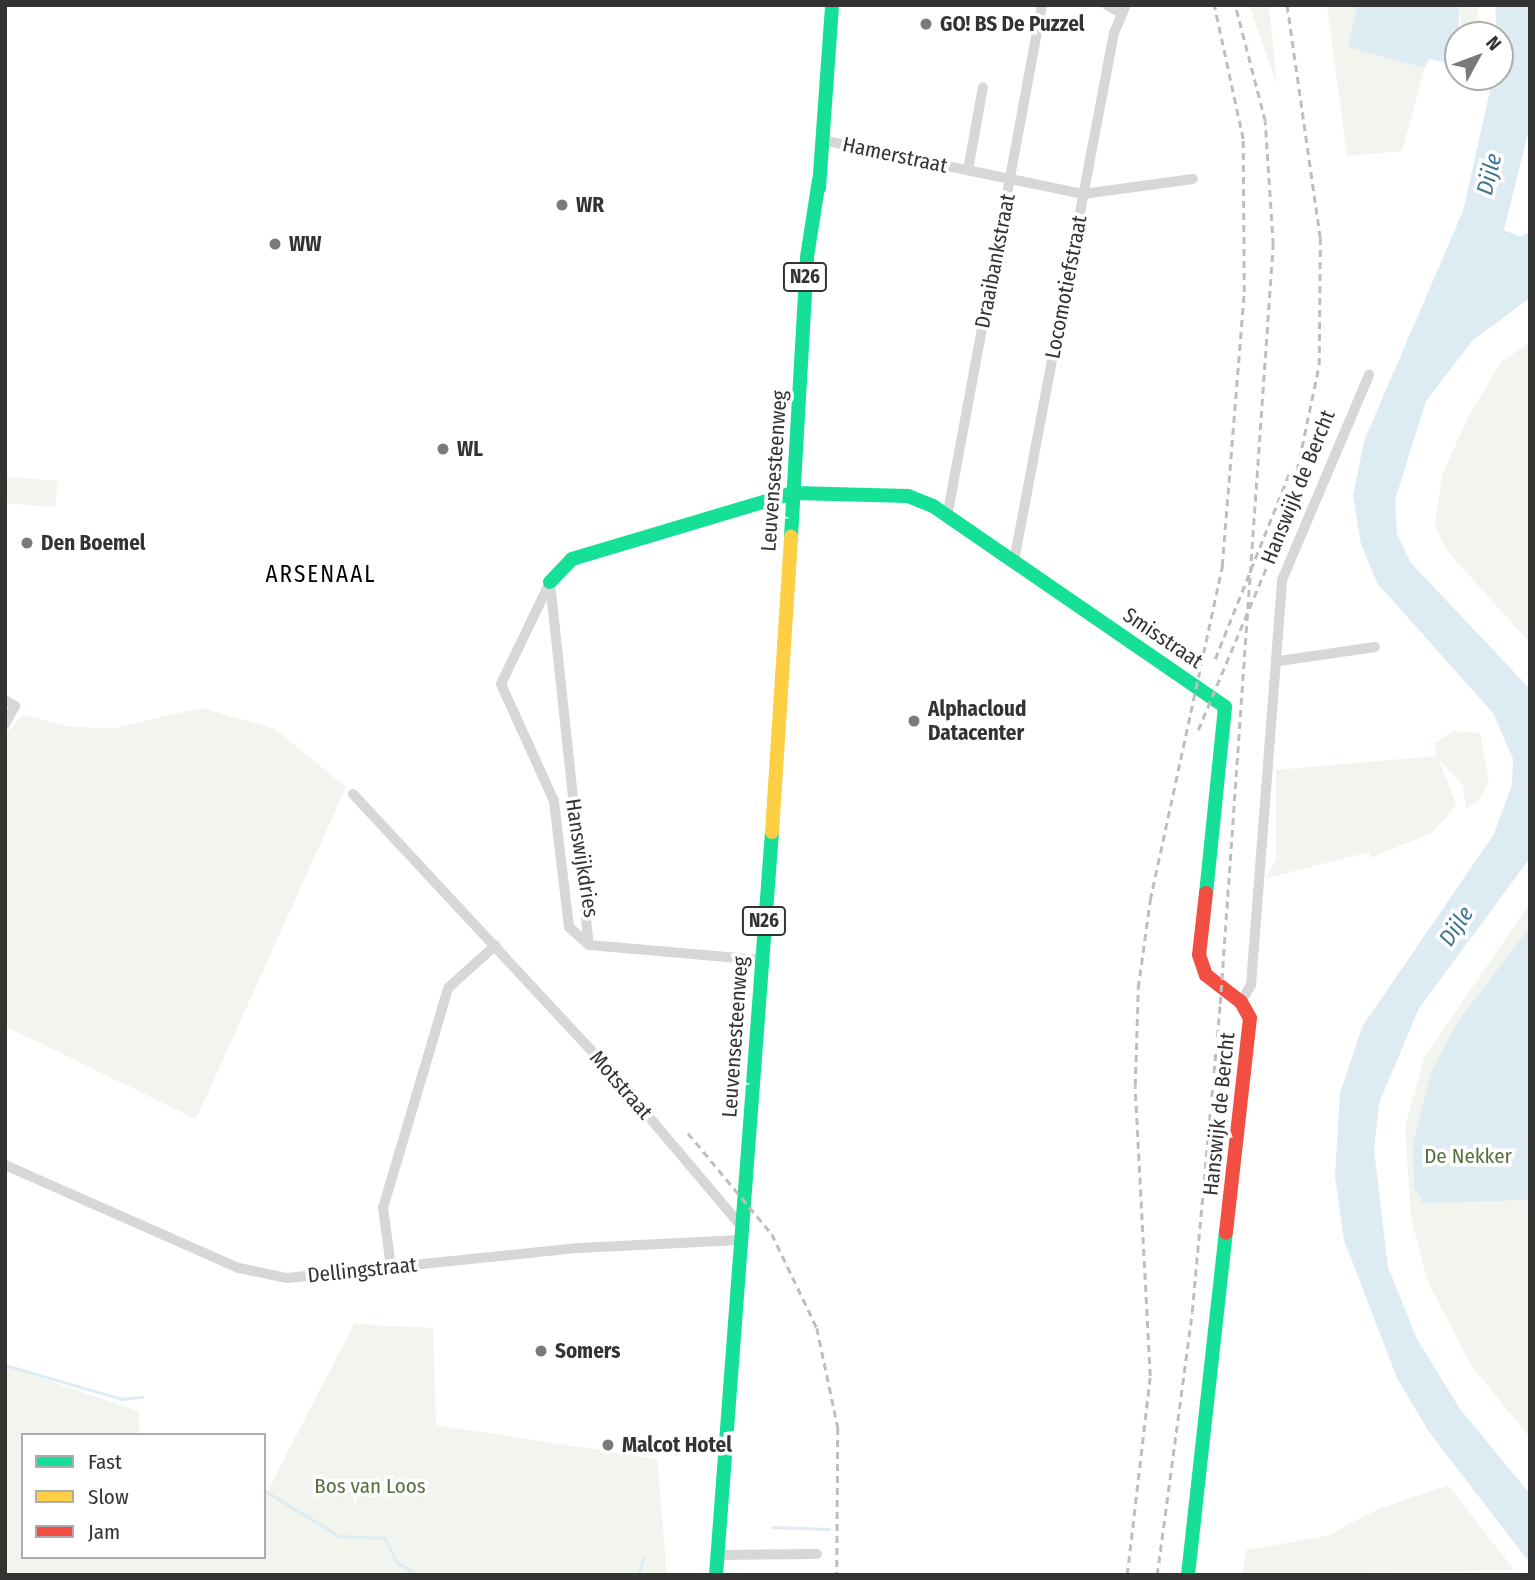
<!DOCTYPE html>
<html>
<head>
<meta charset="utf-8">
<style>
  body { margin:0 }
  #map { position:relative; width:1535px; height:1580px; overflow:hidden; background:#fff; font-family:"Fira Sans Condensed",sans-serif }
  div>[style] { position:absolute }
  .green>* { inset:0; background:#f1f5ed }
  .water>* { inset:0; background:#ddebf3 }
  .stream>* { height:2.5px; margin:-1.25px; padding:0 1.25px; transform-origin:1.25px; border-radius:1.25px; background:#ddebf3 }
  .street>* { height:10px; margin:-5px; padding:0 5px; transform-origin:5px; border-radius:5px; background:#d7d7d7 }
  .fast>* { height:14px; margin:-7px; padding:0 7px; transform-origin:7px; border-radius:7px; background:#16e098 }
  .slow>* { height:14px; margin:-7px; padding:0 7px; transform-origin:7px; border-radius:7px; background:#ffcf43 }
  .jam>* { height:14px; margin:-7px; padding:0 7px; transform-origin:7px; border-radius:7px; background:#f24e42 }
  .rail>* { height:2.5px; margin-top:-1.25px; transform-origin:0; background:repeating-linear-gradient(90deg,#bebebe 0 7px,transparent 0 12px) }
  .dots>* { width:19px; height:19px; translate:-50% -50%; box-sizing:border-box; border:4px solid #fff; border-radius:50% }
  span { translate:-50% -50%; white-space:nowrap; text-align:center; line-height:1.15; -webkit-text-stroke:7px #fff; paint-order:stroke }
  .shield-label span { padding:2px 5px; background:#fff; border:2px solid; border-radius:5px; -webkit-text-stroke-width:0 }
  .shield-label { font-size:19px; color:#333; font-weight:700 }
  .poi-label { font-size:21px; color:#333; font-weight:700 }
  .left { translate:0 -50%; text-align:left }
  .street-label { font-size:21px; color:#333 }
  .park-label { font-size:21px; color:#56703f }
  .water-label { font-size:23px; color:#3f7597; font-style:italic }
  .neighbourhood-label { font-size:23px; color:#000; letter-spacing:2px }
  .frame { position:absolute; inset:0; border:7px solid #333; pointer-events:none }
  .legend { position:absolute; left:21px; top:1433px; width:245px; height:126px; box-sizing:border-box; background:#fff; border:2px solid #adadad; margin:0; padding:9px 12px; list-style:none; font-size:21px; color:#333 }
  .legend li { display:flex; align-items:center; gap:14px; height:35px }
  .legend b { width:35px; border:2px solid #adadad }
  .north { position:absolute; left:1444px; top:21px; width:70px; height:70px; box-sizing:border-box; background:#fff; border:2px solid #adadad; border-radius:50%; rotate:49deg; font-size:19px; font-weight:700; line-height:28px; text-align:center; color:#333 }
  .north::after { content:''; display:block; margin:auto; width:24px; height:32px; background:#7a7a7a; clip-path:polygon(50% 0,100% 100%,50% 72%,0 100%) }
</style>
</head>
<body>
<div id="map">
  <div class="green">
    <i style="clip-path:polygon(1249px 5px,1269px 5px,1277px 84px)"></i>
    <i style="clip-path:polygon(1327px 5px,1357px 5px,1349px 47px,1425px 67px,1402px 151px,1347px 156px)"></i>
    <i style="clip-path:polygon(1459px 5px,1477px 5px,1482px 35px,1462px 35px)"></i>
    <i style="clip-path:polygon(1530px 342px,1530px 643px,1446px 550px,1435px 525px,1442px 476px,1467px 419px,1501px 362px)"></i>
    <i style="clip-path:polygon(7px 477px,58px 481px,55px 507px,5px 503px)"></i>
    <i style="clip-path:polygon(201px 708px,275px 729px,346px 787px,196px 1119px,5px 1026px,5px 734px,23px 715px,70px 727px,116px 728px)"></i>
    <i style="clip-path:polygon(1454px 731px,1480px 733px,1489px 781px,1479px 800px,1466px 809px,1463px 785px,1439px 760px,1456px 805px,1432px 833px,1370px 858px,1369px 852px,1266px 878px,1276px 859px,1276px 770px,1436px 756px,1435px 743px)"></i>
    <i style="clip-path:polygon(1530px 903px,1530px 1438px,1471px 1365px,1427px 1280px,1411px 1218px,1405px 1127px,1424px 1058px)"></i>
    <i style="clip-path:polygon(354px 1324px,433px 1328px,436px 1425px,657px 1459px,667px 1575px,5px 1575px,5px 1366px,138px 1411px,140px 1435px,23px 1435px,23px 1557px,264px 1557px,264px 1498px)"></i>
    <i style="clip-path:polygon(1448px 1485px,1514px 1570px,1242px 1575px,1246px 1550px,1327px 1536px,1376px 1510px)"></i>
  </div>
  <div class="water">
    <i style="clip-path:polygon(1357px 5px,1459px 5px,1458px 65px,1429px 59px,1425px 67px,1409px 64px,1348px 47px)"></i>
    <i style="clip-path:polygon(1495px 5px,1530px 5px,1530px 125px,1504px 230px,1521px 237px,1530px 232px,1530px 298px,1473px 340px,1426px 401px,1395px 500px,1397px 534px,1411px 563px,1530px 689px,1530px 858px,1419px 1008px,1379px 1103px,1374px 1150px,1388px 1267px,1417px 1339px,1460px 1409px,1530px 1494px,1530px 1563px,1429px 1432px,1397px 1378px,1344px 1240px,1335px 1177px,1340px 1093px,1362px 1027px,1494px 834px,1512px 785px,1513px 759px,1493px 713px,1377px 583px,1361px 544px,1353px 495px,1364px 441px,1463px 211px,1493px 77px,1500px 77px)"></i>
    <i style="clip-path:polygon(1530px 927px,1530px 1200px,1423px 1203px,1414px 1187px,1413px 1143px,1432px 1070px,1458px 1021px)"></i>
  </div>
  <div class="stream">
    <i style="left:5px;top:1365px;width:122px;rotate:16.2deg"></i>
    <i style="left:122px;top:1399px;width:20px;rotate:-6deg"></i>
    <i style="left:264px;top:1490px;width:88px;rotate:31.5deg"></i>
    <i style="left:339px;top:1536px;width:46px;rotate:2.5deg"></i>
    <i style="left:385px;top:1538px;width:28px;rotate:63deg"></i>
    <i style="left:398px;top:1563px;width:23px;rotate:31deg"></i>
    <i style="left:772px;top:1527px;width:57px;rotate:2deg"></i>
    <i style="left:638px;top:1575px;width:17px;rotate:-73deg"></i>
  </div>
  <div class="street">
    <i style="left:1107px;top:5px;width:16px;rotate:30deg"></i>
    <i style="left:822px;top:140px;width:267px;rotate:11.7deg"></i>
    <i style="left:1083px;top:194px;width:111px;rotate:-7.8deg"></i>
    <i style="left:968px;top:170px;width:84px;rotate:-79.8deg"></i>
    <i style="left:947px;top:517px;width:521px;rotate:-79.49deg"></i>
    <i style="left:1014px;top:561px;width:537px;rotate:-79.28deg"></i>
    <i style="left:1114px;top:33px;width:30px;rotate:-67deg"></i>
    <i style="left:1279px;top:661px;width:97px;rotate:-8.3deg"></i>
    <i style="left:5px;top:700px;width:12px;rotate:31deg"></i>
    <i style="left:15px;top:706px;width:21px;rotate:119deg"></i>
    <i style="left:353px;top:794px;width:371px;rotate:47.1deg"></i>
    <i style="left:606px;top:1066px;width:211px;rotate:49.8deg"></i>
    <i style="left:589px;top:945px;width:27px;rotate:-138deg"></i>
    <i style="left:569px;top:927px;width:127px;rotate:-96.8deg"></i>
    <i style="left:554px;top:801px;width:128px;rotate:-114.4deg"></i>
    <i style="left:501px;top:684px;width:113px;rotate:-64.3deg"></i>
    <i style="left:550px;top:582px;width:365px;rotate:83.9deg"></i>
    <i style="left:589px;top:945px;width:173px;rotate:5deg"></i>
    <i style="left:1241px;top:1002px;width:20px;rotate:-60deg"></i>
    <i style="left:1251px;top:985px;width:406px;rotate:-85.6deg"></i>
    <i style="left:1282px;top:580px;width:223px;rotate:-67deg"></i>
    <i style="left:5px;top:1165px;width:256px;rotate:23.8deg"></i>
    <i style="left:239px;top:1268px;width:49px;rotate:11.8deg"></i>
    <i style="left:287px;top:1278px;width:293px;rotate:-5.9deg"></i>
    <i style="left:578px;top:1248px;width:163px;rotate:-2.8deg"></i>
    <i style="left:391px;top:1267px;width:60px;rotate:-97.7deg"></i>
    <i style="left:383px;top:1208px;width:229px;rotate:-73.5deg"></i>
    <i style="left:448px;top:988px;width:64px;rotate:-41.9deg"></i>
    <i style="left:718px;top:1555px;width:99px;rotate:-0.6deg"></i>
  </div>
  <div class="fast">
    <i style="left:819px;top:188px;width:183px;rotate:-85.9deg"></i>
    <i style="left:791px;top:537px;width:280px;rotate:-86.7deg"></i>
    <i style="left:807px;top:257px;width:78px;rotate:-81.1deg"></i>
    <i style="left:550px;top:582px;width:32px;rotate:-46deg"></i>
    <i style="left:572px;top:559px;width:232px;rotate:-16.6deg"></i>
    <i style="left:794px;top:493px;width:114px;rotate:1.5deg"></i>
    <i style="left:908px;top:496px;width:27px;rotate:22deg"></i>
    <i style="left:933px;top:506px;width:354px;rotate:34.5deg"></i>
    <i style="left:1225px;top:707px;width:187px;rotate:95.8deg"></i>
    <i style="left:716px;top:1575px;width:745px;rotate:-85.69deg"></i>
    <i style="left:1188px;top:1575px;width:344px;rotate:-83.7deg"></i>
  </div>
  <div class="slow">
    <i style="left:772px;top:832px;width:296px;rotate:-86.3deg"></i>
  </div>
  <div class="jam">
    <i style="left:1206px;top:893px;width:62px;rotate:96.4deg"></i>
    <i style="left:1199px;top:955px;width:21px;rotate:71deg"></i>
    <i style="left:1206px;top:975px;width:44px;rotate:37.6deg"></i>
    <i style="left:1241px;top:1002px;width:18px;rotate:61deg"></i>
    <i style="left:1250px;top:1018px;width:216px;rotate:96.4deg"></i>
  </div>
  <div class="rail">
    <i style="left:1215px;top:659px;width:199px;rotate:-68.2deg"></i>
    <i style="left:1198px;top:730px;width:230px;rotate:-67.2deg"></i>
    <i style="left:1287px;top:518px;width:156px;rotate:-78.2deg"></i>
    <i style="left:1319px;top:365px;width:127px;rotate:-89.5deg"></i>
    <i style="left:1320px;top:238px;width:235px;rotate:-98.1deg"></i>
    <i style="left:688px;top:1133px;width:131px;rotate:50.3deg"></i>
    <i style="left:772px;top:1234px;width:104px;rotate:64.4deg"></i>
    <i style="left:817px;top:1328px;width:102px;rotate:78.1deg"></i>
    <i style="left:838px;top:1428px;width:147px;rotate:90.4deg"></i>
    <i style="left:1127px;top:1575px;width:200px;rotate:-83.4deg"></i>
    <i style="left:1150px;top:1376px;width:290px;rotate:-93deg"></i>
    <i style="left:1135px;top:1086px;width:98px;rotate:-88.2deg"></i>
    <i style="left:1138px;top:988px;width:89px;rotate:-82.2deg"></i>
    <i style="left:1150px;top:900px;width:342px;rotate:-77.8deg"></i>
    <i style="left:1222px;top:566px;width:275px;rotate:-85.4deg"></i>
    <i style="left:1244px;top:292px;width:153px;rotate:-90.4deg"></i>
    <i style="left:1243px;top:139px;width:137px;rotate:-102.2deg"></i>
    <i style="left:1157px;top:1575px;width:265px;rotate:-82.4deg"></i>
    <i style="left:1192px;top:1312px;width:309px;rotate:-84.8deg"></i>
    <i style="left:1220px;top:1004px;width:761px;rotate:-86.01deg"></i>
    <i style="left:1273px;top:245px;width:124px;rotate:-93.7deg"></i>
    <i style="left:1265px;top:121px;width:120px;rotate:-104.5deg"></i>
  </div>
  <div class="dots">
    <i style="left:926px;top:24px;background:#7a7a7a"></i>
    <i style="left:562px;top:205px;background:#7a7a7a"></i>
    <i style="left:275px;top:244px;background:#7a7a7a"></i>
    <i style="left:443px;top:449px;background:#7a7a7a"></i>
    <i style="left:27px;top:543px;background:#7a7a7a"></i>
    <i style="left:914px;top:721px;background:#7a7a7a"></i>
    <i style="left:541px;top:1351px;background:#7a7a7a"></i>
    <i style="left:608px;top:1445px;background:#7a7a7a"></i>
  </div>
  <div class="shield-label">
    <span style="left:805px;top:277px">N26</span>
    <span style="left:764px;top:921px">N26</span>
  </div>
  <div class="poi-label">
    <span class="left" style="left:940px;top:24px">GO! BS De Puzzel</span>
    <span class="left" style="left:576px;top:205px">WR</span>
    <span class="left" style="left:289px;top:244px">WW</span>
    <span class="left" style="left:457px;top:449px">WL</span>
    <span class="left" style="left:41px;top:543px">Den Boemel</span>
    <span class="left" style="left:928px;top:721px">Alphacloud<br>Datacenter</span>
    <span class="left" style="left:555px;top:1351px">Somers</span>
    <span class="left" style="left:622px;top:1445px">Malcot Hotel</span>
  </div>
  <div class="street-label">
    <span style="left:895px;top:155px;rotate:12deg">Hamerstraat</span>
    <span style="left:995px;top:261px;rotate:-79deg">Draaibankstraat</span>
    <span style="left:1066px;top:287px;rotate:-79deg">Locomotiefstraat</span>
    <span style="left:774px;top:471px;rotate:-86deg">Leuvensesteenweg</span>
    <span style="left:1298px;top:487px;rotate:-68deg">Hanswijk de Bercht</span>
    <span style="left:1163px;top:638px;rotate:34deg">Smisstraat</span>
    <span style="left:582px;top:858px;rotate:81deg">Hanswijkdries</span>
    <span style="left:735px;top:1037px;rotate:-86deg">Leuvensesteenweg</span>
    <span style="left:621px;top:1085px;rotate:49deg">Motstraat</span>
    <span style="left:1219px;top:1114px;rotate:-84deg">Hanswijk de Bercht</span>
    <span style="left:362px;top:1270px;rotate:-6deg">Dellingstraat</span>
  </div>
  <div class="park-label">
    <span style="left:1468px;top:1156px">De Nekker</span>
    <span style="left:370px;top:1486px">Bos van Loos</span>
  </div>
  <div class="water-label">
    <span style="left:1489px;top:174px;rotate:-76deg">Dijle</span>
    <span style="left:1456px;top:926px;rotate:-56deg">Dijle</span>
  </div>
  <div class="neighbourhood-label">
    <span style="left:321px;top:574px">ARSENAAL</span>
  </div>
  <div class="frame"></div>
  <ul class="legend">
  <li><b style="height:9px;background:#16e098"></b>Fast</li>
  <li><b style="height:9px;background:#ffcf43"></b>Slow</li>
  <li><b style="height:9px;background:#f24e42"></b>Jam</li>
  </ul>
  <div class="north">N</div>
</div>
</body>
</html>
